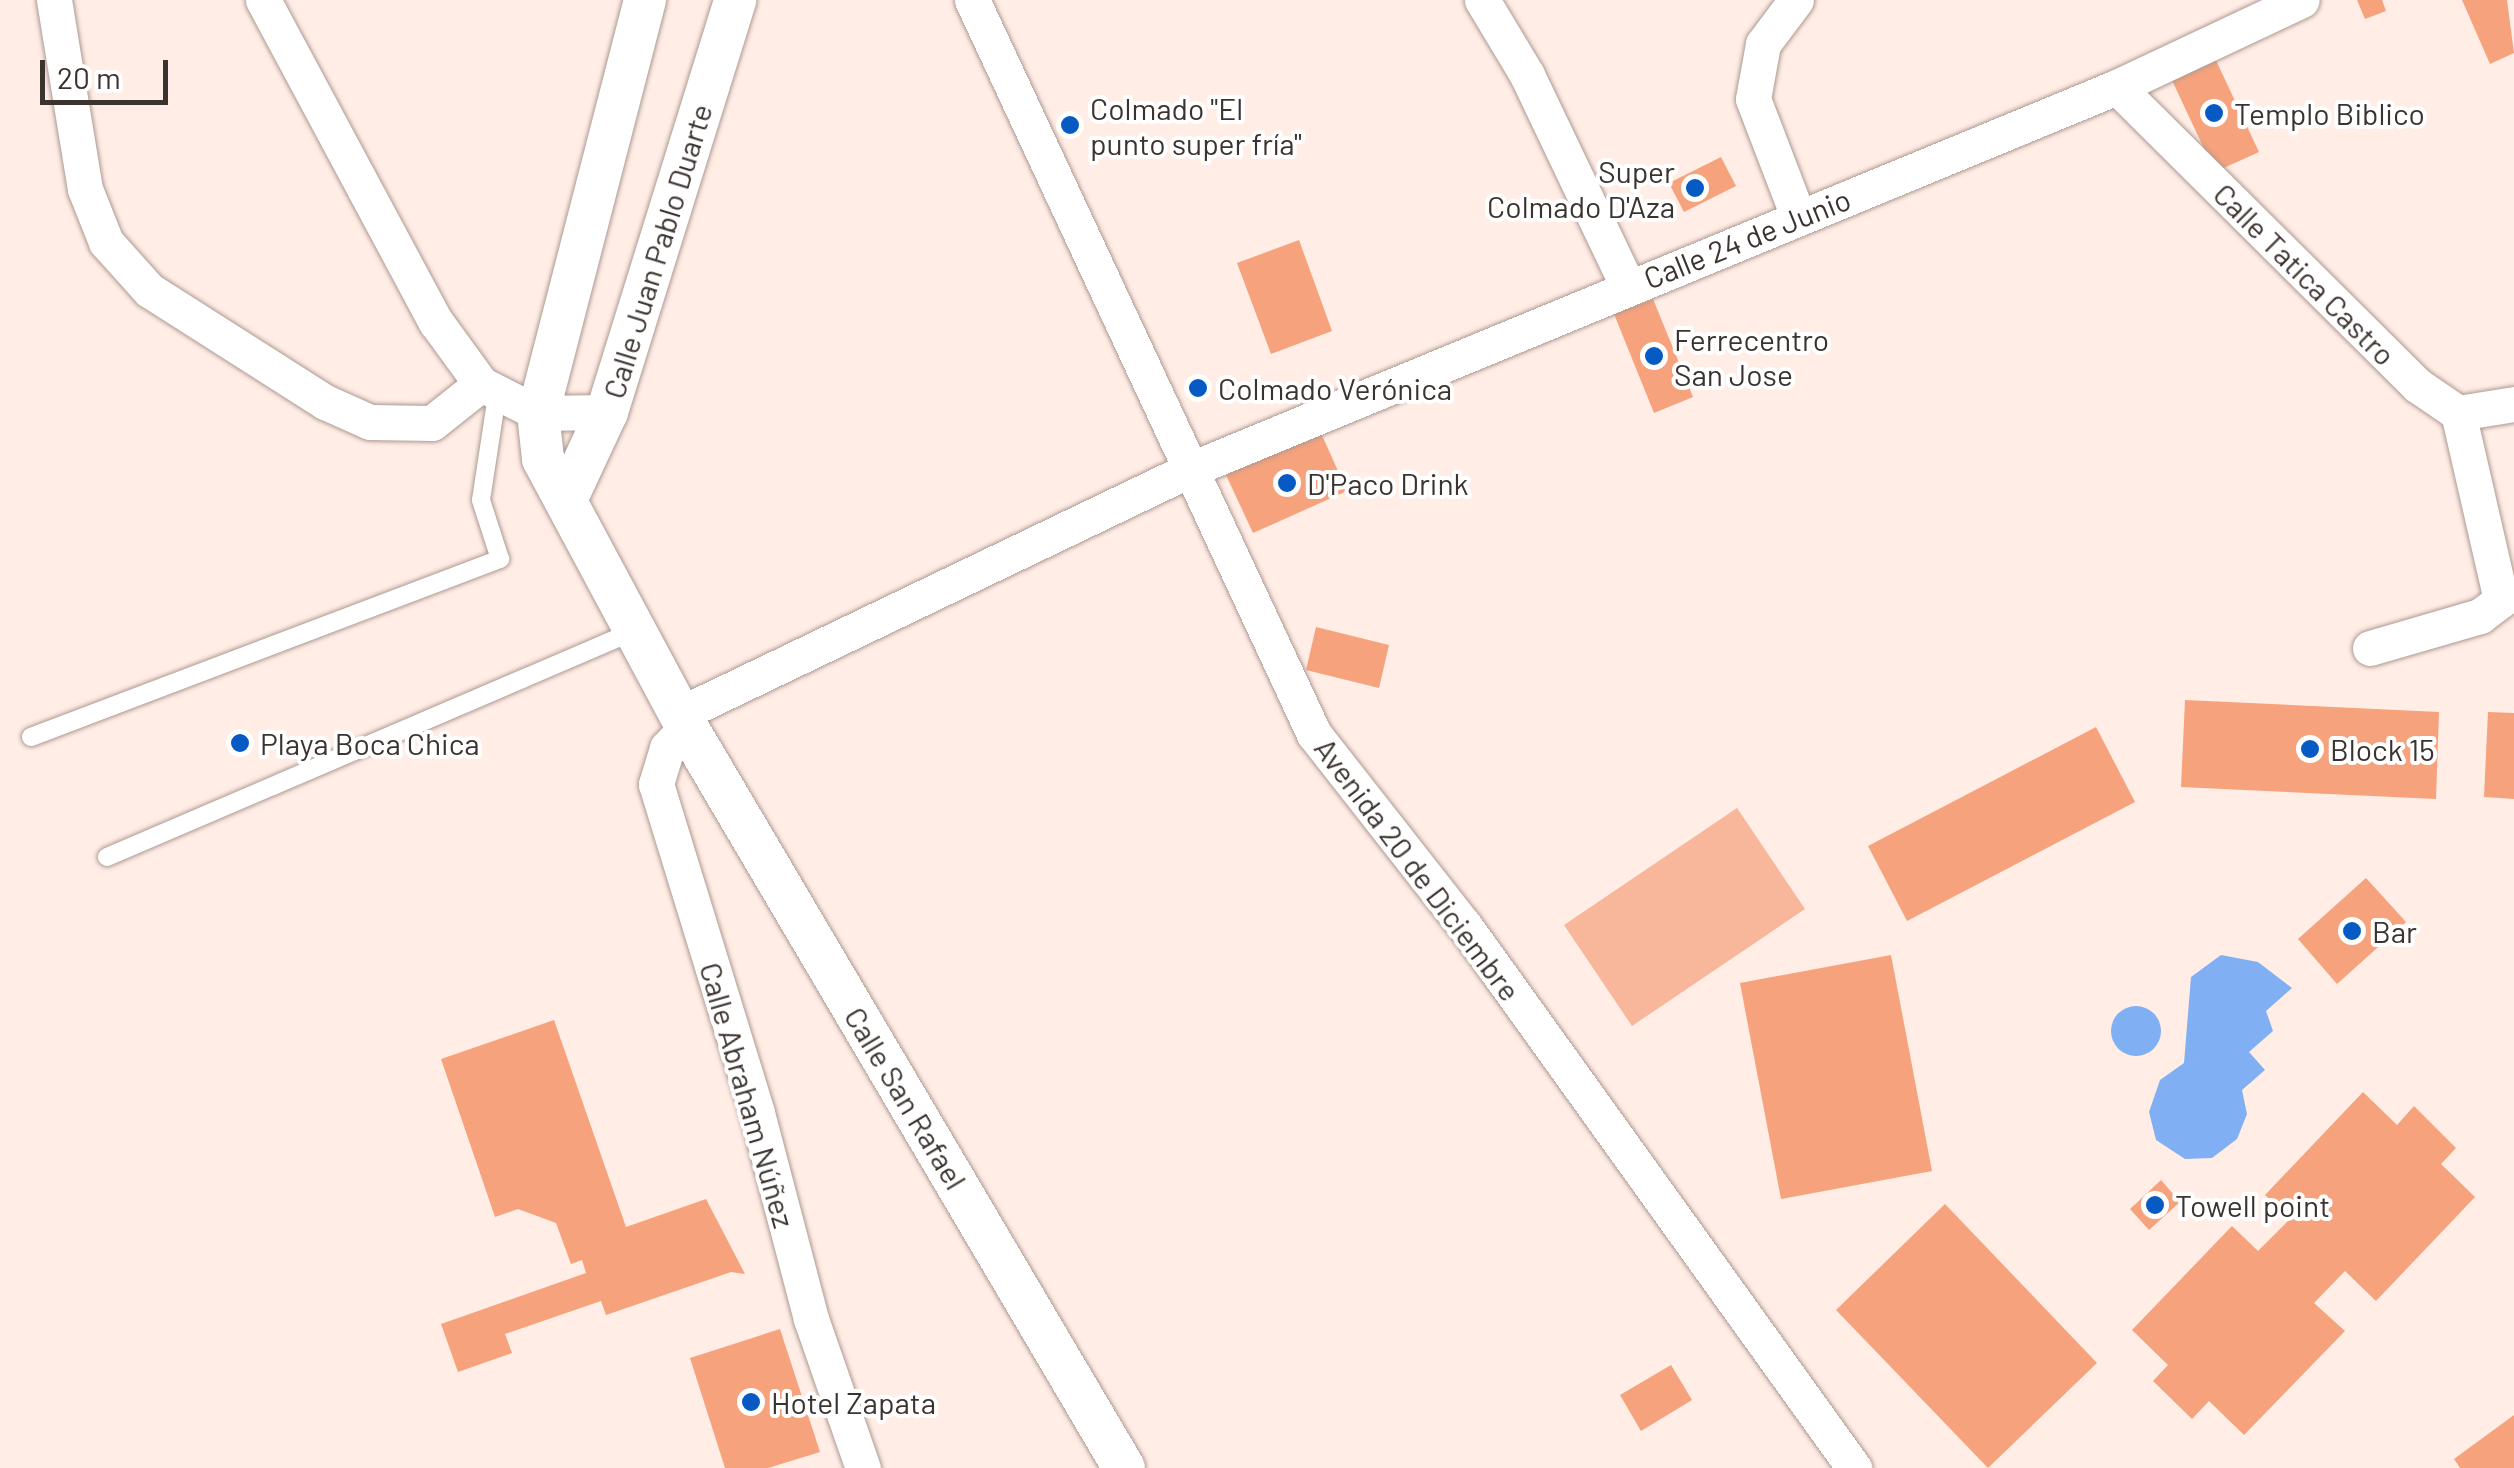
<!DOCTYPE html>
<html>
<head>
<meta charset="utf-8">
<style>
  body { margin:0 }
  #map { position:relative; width:2514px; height:1468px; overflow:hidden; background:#ffede6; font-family:Barlow,sans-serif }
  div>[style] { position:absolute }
  .green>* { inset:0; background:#f8b79b }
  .water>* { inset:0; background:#81aff4 }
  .round { border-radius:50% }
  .building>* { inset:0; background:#f6a27d }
  .roads { filter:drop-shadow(0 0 2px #ad9991) drop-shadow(0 0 2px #ad9991) }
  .service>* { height:18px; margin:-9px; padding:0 9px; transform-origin:9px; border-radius:9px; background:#fff }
  .minor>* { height:35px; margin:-17.5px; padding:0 17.5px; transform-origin:17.5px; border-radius:17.5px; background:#fff }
  .tertiary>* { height:42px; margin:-21px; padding:0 21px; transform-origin:21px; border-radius:21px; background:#fff }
  .dots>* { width:28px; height:28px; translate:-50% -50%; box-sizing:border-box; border:5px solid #fff; border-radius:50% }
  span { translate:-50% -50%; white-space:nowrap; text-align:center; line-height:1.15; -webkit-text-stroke:8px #fff; paint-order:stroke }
  .poi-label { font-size:30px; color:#3b3330 }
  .left { translate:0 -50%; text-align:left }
  .right { translate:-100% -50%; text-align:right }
  .street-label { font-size:30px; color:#3b3330 }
  .scale { position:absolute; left:40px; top:60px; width:128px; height:45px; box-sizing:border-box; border:5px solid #3b3330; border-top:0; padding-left:12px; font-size:30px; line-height:35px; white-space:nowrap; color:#3b3330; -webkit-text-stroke:8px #fff; paint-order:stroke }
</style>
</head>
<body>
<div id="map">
  <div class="green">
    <i style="clip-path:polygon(1737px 808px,1805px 909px,1632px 1026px,1564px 925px)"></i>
  </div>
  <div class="water">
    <i style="clip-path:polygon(2221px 955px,2258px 962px,2292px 988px,2266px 1011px,2273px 1031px,2249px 1052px,2265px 1070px,2242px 1090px,2247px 1114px,2237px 1139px,2212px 1158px,2185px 1159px,2156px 1140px,2149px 1112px,2160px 1080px,2184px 1063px,2191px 977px)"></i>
    <i class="round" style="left:2111px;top:1006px;width:50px;height:50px"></i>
  </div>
  <div class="building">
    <i style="clip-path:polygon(2357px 0,2382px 0,2386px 11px,2365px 19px)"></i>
    <i style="clip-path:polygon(2462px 0,2507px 0,2514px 53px,2490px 64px)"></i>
    <i style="clip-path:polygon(2213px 54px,2259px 152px,2215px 172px,2169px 74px)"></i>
    <i style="clip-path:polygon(1721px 157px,1736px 186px,1684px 212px,1669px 183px)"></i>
    <i style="clip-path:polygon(1299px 240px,1332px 331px,1271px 354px,1237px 263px)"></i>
    <i style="clip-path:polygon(1653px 299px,1693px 397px,1654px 413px,1614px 314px)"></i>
    <i style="clip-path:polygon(1321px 433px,1347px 491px,1253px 533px,1226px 475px)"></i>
    <i style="clip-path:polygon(1316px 627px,1389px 645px,1379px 688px,1306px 670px)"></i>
    <i style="clip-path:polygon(2185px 700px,2439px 712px,2436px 799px,2181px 787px)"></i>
    <i style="clip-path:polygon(2488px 712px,2514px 713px,2514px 799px,2484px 797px)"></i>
    <i style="clip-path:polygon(2096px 727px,2135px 802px,1907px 921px,1868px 846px)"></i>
    <i style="clip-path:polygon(2366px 878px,2406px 922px,2337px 984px,2298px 939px)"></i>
    <i style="clip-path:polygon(1891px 955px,1932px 1171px,1781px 1199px,1740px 983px)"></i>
    <i style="clip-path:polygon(554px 1020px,626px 1227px,706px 1199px,745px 1274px,731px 1272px,606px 1315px,601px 1301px,505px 1334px,512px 1353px,458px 1372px,441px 1324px,586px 1273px,582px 1260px,571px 1264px,556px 1223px,518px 1209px,495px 1217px,441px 1059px)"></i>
    <i style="clip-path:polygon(2363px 1092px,2397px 1125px,2414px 1106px,2456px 1148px,2441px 1164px,2475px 1197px,2376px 1301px,2345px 1271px,2314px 1303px,2345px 1331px,2244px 1435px,2209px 1401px,2192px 1419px,2153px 1381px,2168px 1365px,2132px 1330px,2232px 1226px,2258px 1251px,2290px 1219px,2265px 1195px)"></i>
    <i style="clip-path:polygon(2161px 1180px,2180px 1202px,2149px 1230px,2130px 1209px)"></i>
    <i style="clip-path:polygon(1945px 1204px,2097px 1363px,1988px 1468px,1836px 1310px)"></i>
    <i style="clip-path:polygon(780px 1329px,820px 1452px,768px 1468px,725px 1468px,690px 1358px)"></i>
    <i style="clip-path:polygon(1671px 1365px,1692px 1400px,1641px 1431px,1620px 1395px)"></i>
    <i style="clip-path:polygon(2514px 1415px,2514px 1468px,2460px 1468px,2454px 1459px)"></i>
  </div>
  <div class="roads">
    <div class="service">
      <i style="left:31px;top:737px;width:502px;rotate:-20.78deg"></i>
      <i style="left:500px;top:559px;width:62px;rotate:-107.9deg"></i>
      <i style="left:481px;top:500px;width:105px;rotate:-81.3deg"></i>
      <i style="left:107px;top:857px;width:571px;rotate:-23.2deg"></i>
    </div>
    <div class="minor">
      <i style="left:54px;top:0;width:192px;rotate:80.7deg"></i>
      <i style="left:85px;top:189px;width:57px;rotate:68.4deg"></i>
      <i style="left:106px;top:242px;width:64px;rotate:48.1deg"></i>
      <i style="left:149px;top:290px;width:209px;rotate:32.5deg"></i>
      <i style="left:325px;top:402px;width:49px;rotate:24deg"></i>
      <i style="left:370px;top:422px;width:62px;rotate:0.9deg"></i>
      <i style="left:432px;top:423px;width:63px;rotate:-38.5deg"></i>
      <i style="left:481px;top:384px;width:64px;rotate:27deg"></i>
      <i style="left:538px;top:413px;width:69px;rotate:-0.8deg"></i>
      <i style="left:263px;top:0;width:366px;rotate:61.8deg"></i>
      <i style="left:436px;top:322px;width:77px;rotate:54deg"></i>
      <i style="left:972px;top:0;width:810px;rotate:65.02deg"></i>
      <i style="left:1314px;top:734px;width:243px;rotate:51.9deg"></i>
      <i style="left:1464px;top:925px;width:669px;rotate:54.31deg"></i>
      <i style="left:1482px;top:0;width:87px;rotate:59deg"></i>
      <i style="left:1527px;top:75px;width:235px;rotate:64.5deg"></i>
      <i style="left:1796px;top:0;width:55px;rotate:126.9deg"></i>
      <i style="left:1763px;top:44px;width:56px;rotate:100.3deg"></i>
      <i style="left:1753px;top:99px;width:125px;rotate:69deg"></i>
      <i style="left:2117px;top:87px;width:423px;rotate:44.8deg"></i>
      <i style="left:2417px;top:385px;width:50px;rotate:34.3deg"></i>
      <i style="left:2458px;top:413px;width:57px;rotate:-9.1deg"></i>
      <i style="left:2370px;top:648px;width:115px;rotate:-16.2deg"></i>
      <i style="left:2480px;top:616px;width:26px;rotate:-37deg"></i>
      <i style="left:2501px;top:600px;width:192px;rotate:-102.9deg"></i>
      <i style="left:680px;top:714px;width:564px;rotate:-25.61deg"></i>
      <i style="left:1189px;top:470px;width:1004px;rotate:-22.43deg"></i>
      <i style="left:2117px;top:87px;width:204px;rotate:-25.2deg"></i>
      <i style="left:687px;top:727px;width:29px;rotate:134deg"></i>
      <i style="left:667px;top:748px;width:38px;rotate:107deg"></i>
      <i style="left:656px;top:784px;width:344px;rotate:72.9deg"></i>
      <i style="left:757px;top:1113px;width:213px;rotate:75.3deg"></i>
      <i style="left:811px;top:1319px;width:158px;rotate:70.8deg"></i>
    </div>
    <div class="tertiary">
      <i style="left:645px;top:0;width:427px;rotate:104.5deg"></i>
      <i style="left:538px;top:413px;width:46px;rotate:83.8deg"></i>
      <i style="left:543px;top:459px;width:304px;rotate:61.8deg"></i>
      <i style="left:687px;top:727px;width:860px;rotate:59.47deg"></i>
      <i style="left:567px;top:498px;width:95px;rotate:-65.1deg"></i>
      <i style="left:607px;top:412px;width:431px;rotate:-72.7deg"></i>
    </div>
  </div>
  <div class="dots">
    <i style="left:2214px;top:113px;background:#0759c3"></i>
    <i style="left:1070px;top:125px;background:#0759c3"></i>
    <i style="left:1695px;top:188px;background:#0759c3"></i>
    <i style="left:1654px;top:356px;background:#0759c3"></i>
    <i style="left:1198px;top:388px;background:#0759c3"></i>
    <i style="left:1287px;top:483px;background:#0759c3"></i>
    <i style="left:240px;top:743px;background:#0759c3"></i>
    <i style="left:2310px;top:749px;background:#0759c3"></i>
    <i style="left:2352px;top:931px;background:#0759c3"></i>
    <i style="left:2155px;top:1205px;background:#0759c3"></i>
    <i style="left:751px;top:1402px;background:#0759c3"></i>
  </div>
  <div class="poi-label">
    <span class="left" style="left:1090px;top:125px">Colmado "El<br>punto super fría"</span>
    <span class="left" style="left:2234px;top:113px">Templo Biblico</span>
    <span class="right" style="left:1675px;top:188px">Super<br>Colmado D'Aza</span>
    <span class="left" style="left:1674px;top:356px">Ferrecentro<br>San Jose</span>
    <span class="left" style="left:1218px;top:388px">Colmado Verónica</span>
    <span class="left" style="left:1307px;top:483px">D'Paco Drink</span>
    <span class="left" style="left:260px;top:743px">Playa Boca Chica</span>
    <span class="left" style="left:2330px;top:749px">Block 15</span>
    <span class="left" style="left:2372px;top:931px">Bar</span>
    <span class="left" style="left:2175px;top:1205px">Towell point</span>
    <span class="left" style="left:771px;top:1402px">Hotel Zapata</span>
  </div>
  <div class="street-label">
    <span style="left:1747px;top:238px;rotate:-22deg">Calle 24 de Junio</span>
    <span style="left:657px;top:251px;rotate:-73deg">Calle Juan Pablo Duarte</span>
    <span style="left:2305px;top:274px;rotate:45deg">Calle Tatica Castro</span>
    <span style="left:1418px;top:869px;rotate:53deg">Avenida 20 de Diciembre</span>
    <span style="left:748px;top:1095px;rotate:74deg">Calle Abraham Núñez</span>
    <span style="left:906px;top:1098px;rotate:59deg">Calle San Rafael</span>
  </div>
  <div class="scale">20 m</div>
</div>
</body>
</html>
